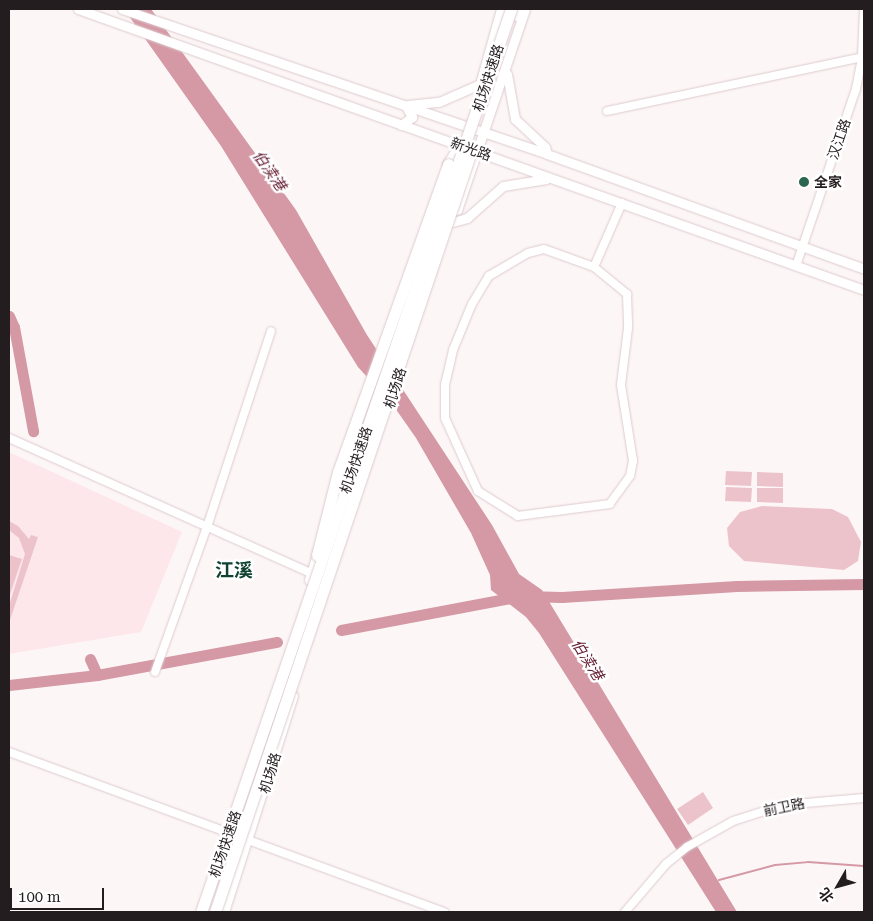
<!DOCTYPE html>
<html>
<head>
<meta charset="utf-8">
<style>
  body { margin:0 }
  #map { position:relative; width:873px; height:921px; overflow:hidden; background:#fdf6f7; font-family:"Roboto Serif","Noto Sans SC",serif }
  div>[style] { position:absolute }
  .built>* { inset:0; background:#fde7eb }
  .green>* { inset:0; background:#edc3cb }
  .water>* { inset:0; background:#d499a5 }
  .stream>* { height:2px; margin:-1px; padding:0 1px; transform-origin:1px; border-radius:1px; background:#d499a5 }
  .river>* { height:11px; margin:-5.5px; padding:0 5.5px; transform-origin:5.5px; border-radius:5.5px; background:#d499a5 }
  .roads { filter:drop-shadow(0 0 1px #ddcbce) drop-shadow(0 0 1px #ddcbce) }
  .minor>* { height:8px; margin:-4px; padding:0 4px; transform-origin:4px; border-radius:4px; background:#fff }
  .major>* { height:9px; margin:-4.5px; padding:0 4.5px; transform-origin:4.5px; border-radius:4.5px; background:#fff }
  .highway>* { height:11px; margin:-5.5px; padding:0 5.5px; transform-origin:5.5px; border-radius:5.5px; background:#fff }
  .bridges { filter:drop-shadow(0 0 1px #ddcbce) drop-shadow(0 0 1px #ddcbce) }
  .highway-bridge>* { height:11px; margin:-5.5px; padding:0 5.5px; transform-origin:5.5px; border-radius:5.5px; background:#fff }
  .dots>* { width:14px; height:14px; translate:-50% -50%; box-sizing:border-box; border:2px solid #fff; border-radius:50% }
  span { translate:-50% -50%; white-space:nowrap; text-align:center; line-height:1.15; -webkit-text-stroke:5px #fff; paint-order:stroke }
  .street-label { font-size:14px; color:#241d1f }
  .poi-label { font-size:14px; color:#241d1f; font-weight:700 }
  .left { translate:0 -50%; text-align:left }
  .water-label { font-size:15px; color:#672036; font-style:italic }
  .district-label { font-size:19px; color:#114332; font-weight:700 }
  .frame { position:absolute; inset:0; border:10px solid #241d1f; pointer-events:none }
  .north { position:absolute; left:813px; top:861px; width:50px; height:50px; -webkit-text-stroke:4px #fff; paint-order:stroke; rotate:232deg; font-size:14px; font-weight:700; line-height:20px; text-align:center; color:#241d1f }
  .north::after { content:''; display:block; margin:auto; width:18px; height:22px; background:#241d1f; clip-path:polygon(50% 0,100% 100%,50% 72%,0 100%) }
  .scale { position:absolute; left:10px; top:888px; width:94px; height:22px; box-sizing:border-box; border:2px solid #241d1f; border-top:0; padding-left:6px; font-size:15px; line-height:18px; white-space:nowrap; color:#241d1f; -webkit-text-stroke:4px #fff; paint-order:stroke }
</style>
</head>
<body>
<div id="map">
  <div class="built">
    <i style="clip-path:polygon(9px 452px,182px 532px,141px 632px,9px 654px)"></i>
  </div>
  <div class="green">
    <i style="clip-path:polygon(726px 471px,752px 472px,751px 486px,725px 485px)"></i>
    <i style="clip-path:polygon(757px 472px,783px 473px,783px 487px,757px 486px)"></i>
    <i style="clip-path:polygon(726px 487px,752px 488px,751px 502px,725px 501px)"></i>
    <i style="clip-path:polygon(757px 488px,783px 488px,783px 503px,757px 502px)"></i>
    <i style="clip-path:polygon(762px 506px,832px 509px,848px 517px,861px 542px,858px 561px,844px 570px,744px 561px,729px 546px,727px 528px,740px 512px)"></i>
    <i style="clip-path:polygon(9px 521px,18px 526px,29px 539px,31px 535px,38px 537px,9px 623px,9px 606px,25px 554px,19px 538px,9px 530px)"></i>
    <i style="clip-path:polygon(9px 555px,22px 559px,9px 597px)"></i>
    <i style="clip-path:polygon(703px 792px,713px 808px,688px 825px,677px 809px)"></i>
  </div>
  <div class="water">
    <i style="clip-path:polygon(124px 9px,151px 9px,296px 210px,367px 335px,492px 525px,519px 574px,542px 590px,737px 912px,716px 912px,539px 633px,526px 617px,491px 590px,490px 575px,471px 533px,416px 438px,395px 408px,358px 367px,221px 146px)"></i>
  </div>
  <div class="stream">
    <i style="left:719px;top:880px;width:58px;rotate:-15deg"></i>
    <i style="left:775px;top:865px;width:33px;rotate:-5deg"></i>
    <i style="left:808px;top:862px;width:56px;rotate:4.1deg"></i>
  </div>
  <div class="river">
    <i style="left:9px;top:316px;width:12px;rotate:66deg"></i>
    <i style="left:14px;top:327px;width:106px;rotate:79.6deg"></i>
    <i style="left:341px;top:630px;width:183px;rotate:-10.7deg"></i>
    <i style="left:521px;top:596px;width:41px;rotate:1.4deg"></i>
    <i style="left:562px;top:597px;width:175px;rotate:-3.6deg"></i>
    <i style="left:737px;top:586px;width:127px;rotate:-0.9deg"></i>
    <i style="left:90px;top:659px;width:17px;rotate:66deg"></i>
    <i style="left:9px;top:685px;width:89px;rotate:-6.5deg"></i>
    <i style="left:97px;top:675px;width:183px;rotate:-10.4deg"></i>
  </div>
  <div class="roads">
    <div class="minor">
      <i style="left:607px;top:111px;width:263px;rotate:-11.9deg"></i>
      <i style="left:796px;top:266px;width:187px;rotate:-71.3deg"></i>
      <i style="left:856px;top:89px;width:33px;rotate:-79deg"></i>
      <i style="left:862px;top:57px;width:48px;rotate:-87.6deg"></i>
      <i style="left:594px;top:267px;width:43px;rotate:39.3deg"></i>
      <i style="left:627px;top:294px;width:34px;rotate:88deg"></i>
      <i style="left:628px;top:328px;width:57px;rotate:97deg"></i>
      <i style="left:621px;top:385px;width:77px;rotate:81deg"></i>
      <i style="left:633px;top:461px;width:15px;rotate:101deg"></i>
      <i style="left:630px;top:476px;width:34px;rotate:126deg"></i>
      <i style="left:610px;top:504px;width:93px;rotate:172.6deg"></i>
      <i style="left:518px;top:516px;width:47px;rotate:-148deg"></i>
      <i style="left:478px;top:491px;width:80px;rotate:-114.3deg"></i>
      <i style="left:445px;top:418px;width:33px;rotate:-90deg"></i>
      <i style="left:445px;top:385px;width:36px;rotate:-77deg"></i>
      <i style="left:453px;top:350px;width:50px;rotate:-67.6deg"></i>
      <i style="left:472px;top:304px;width:33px;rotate:-59deg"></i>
      <i style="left:489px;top:276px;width:45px;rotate:-30.5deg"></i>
      <i style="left:528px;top:253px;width:16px;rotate:-14deg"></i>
      <i style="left:544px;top:249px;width:53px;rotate:19.8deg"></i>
      <i style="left:594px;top:267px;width:70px;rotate:-66.4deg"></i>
      <i style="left:9px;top:438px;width:335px;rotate:24.1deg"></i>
      <i style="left:155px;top:672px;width:154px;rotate:-70.3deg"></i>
      <i style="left:207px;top:527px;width:206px;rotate:-71.9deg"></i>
      <i style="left:9px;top:752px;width:464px;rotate:20.2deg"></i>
      <i style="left:625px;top:912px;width:63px;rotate:-49.5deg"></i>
      <i style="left:666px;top:864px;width:27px;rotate:-39deg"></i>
      <i style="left:687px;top:847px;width:53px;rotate:-29.5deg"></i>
      <i style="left:733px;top:821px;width:52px;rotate:-17.7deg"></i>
      <i style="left:783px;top:805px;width:81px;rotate:-4.9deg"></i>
    </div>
    <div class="major">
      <i style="left:78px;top:9px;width:835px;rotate:19.67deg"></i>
      <i style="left:122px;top:9px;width:449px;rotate:18.8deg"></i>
      <i style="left:547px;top:154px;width:337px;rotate:19.9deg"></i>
      <i style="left:507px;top:74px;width:46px;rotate:79.9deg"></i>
      <i style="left:515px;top:119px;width:41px;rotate:43deg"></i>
      <i style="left:545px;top:147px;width:7px;rotate:74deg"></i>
      <i style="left:480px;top:84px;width:78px;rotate:-74.4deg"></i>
      <i style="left:408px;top:105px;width:31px;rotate:-6deg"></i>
      <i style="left:439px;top:102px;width:45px;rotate:-23.7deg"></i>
      <i style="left:401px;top:125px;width:14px;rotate:-36deg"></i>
      <i style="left:412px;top:117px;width:13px;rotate:-119deg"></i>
      <i style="left:457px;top:210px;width:212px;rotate:-71.3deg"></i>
      <i style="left:453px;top:222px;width:15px;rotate:-16deg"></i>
      <i style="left:467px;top:218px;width:48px;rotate:-41.6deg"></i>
      <i style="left:503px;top:186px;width:44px;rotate:-9.2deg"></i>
      <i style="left:339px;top:485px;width:147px;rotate:-70.1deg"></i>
      <i style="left:309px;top:580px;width:31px;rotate:-73deg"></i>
      <i style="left:224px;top:912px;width:227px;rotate:-72.3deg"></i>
    </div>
    <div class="highway">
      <i style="left:517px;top:15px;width:6px;rotate:-72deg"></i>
      <i style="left:448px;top:164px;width:23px;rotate:-56deg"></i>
    </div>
  </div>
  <div class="bridges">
    <div class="highway-bridge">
      <i style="left:317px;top:555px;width:86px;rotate:-75.8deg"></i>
      <i style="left:338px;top:472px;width:327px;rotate:-70.3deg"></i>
      <i style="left:201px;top:912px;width:955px;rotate:-71.05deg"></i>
      <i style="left:215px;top:912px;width:805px;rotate:-71.39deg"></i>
    </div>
  </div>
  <div class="dots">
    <i style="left:804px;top:182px;background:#2a6650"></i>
  </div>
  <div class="street-label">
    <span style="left:488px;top:78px;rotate:-72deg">机场快速路</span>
    <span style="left:839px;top:139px;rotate:-71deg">汉江路</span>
    <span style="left:471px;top:149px;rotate:20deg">新光路</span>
    <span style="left:395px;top:388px;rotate:-72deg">机场路</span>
    <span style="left:356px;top:460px;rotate:-71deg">机场快速路</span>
    <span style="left:270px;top:773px;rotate:-73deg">机场路</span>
    <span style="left:784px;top:807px;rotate:-12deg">前卫路</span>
    <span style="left:225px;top:844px;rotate:-71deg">机场快速路</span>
  </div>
  <div class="poi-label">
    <span class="left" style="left:814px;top:182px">全家</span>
  </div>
  <div class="water-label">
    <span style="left:269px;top:171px;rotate:55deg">伯渎港</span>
    <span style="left:587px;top:660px;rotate:58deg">伯渎港</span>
  </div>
  <div class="district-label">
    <span style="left:234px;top:571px">江溪</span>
  </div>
  <div class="frame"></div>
  <div class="north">北</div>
  <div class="scale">100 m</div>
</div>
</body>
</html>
